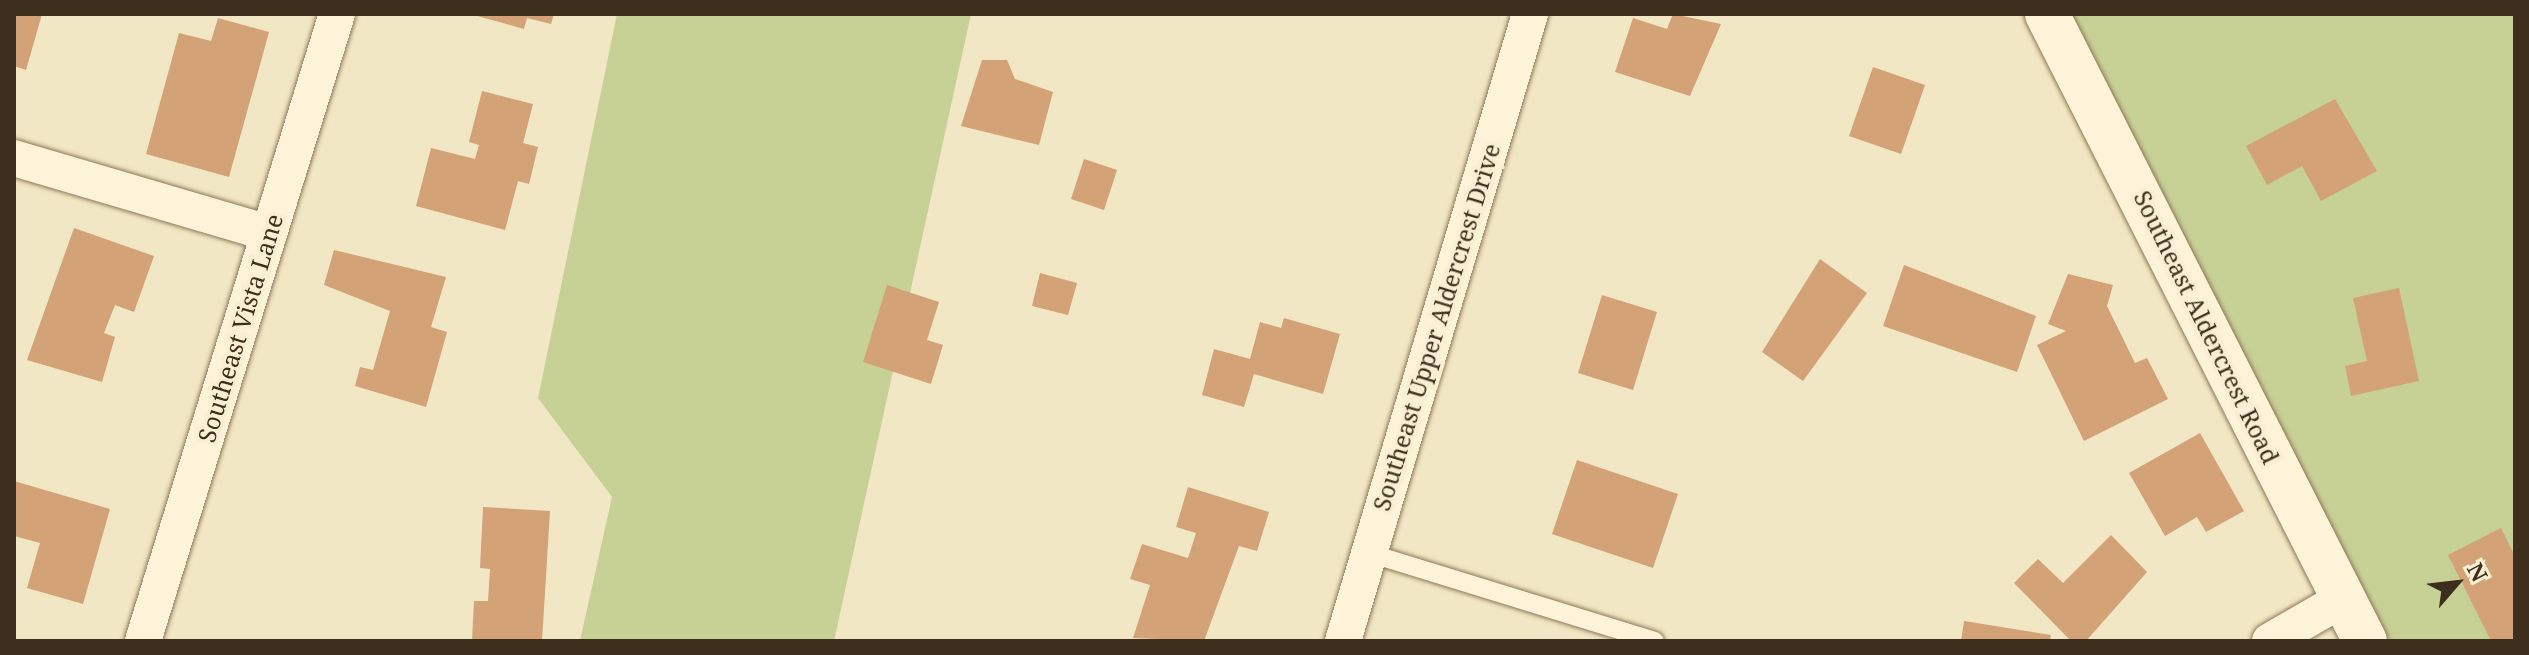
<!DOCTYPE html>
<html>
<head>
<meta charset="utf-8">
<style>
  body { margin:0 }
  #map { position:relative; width:2529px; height:655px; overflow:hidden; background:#f2e7c4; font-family:"Noto Serif",serif }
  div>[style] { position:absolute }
  .green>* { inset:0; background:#c7d196 }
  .building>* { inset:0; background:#d3a276 }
  .roads { filter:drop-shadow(0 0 2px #8e7858) drop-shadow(0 0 2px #8e7858) }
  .service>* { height:18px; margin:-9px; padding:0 9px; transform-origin:9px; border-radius:9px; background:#fcf3d8 }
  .minor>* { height:36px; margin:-18px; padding:0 18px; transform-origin:18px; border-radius:18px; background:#fcf3d8 }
  .tertiary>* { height:44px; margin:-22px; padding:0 22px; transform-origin:22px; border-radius:22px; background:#fcf3d8 }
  span { translate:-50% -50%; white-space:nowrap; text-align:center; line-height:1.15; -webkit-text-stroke:8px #f9f0d4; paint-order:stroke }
  .street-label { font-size:24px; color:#3d2e1d }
  .frame { position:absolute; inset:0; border:16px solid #3d2e1d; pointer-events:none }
  .north { position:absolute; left:2417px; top:543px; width:80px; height:80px; -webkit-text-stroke:6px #f9f0d4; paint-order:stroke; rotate:62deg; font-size:22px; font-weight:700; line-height:32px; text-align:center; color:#3d2e1d }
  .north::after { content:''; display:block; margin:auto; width:28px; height:36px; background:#3d2e1d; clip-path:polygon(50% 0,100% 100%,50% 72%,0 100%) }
</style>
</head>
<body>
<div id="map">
  <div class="green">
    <i style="clip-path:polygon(617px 14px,971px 14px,834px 641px,580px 641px,612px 497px,538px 398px)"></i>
    <i style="clip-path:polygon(2059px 14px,2515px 14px,2515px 641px,2386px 641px)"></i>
  </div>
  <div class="building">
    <i style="clip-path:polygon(14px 14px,42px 14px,26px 70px,14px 66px)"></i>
    <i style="clip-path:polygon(470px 14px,554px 14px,551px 24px,527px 18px,524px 29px)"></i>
    <i style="clip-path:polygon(1673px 14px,1721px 24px,1690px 96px,1615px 72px,1633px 18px,1667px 29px)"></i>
    <i style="clip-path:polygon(218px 18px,269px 32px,229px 177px,146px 154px,179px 33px,211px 41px)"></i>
    <i style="clip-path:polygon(982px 60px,1007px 60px,1015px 79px,1053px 92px,1039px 145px,961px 126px)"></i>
    <i style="clip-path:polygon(1873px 67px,1925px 85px,1901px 154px,1849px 136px)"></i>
    <i style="clip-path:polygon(482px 91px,533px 104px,523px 143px,538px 147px,529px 184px,518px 181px,505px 230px,416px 206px,431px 148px,475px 159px,479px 145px,469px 142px)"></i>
    <i style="clip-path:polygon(2335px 99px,2377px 171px,2321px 201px,2302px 166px,2267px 185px,2246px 146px)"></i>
    <i style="clip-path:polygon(1084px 159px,1117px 170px,1104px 210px,1071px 199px)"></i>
    <i style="clip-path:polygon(74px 228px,154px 256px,134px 312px,115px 305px,104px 333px,115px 337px,102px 382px,27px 360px)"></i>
    <i style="clip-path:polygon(334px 250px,446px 277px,431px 327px,447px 332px,426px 407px,355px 386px,360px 367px,373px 370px,390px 311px,324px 285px)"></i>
    <i style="clip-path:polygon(1820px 259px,1867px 293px,1803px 381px,1762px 352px)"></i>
    <i style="clip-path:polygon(1904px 265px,2036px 316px,2017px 372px,1883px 326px)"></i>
    <i style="clip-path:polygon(1040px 273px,1077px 283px,1068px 315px,1032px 306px)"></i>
    <i style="clip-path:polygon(2068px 274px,2113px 285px,2107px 306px,2135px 363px,2147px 358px,2168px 399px,2084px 441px,2037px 345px,2066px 331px,2048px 324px)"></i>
    <i style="clip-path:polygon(887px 285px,939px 302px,927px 340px,943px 345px,931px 384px,863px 362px)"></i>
    <i style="clip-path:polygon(2399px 288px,2419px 381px,2351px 396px,2345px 366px,2367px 361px,2353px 298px)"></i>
    <i style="clip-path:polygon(1602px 295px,1657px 312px,1633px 390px,1578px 373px)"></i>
    <i style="clip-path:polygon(1284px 318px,1340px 334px,1323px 394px,1254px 374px,1244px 407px,1202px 395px,1214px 349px,1250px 359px,1260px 322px,1281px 328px)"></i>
    <i style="clip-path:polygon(2200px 433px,2244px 511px,2206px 532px,2197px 517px,2165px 536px,2129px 473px)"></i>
    <i style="clip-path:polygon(1577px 460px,1678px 494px,1653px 568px,1552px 534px)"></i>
    <i style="clip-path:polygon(14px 481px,110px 509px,83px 604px,27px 588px,40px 543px,14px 536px)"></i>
    <i style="clip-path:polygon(1188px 487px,1269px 512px,1257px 551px,1239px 546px,1204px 641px,1133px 638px,1150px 585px,1130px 579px,1142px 544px,1188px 558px,1196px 533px,1176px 527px)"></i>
    <i style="clip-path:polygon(483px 507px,550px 511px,542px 641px,472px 641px,474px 601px,488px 601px,490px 569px,480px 568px)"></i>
    <i style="clip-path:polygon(2501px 528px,2515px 556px,2515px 641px,2491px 641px,2448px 555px)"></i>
    <i style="clip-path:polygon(2111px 535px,2147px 572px,2086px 641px,2071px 641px,2014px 583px,2038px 559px,2063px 583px)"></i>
    <i style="clip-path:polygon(1964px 621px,2051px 635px,2050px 641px,1961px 641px)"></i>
  </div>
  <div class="roads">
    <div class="service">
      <i style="left:1369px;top:553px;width:299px;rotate:17.1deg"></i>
    </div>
    <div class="minor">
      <i style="left:14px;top:158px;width:266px;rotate:16.4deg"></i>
      <i style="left:143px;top:641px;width:656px;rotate:-72.81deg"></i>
      <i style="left:1343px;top:641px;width:654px;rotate:-73.39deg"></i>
      <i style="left:2270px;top:641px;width:84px;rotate:-29.9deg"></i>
    </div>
    <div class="tertiary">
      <i style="left:2047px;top:14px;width:703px;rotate:63.11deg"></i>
    </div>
  </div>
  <div class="street-label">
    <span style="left:1436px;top:327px;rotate:-73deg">Southeast Upper Aldercrest Drive</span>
    <span style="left:2207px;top:327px;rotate:64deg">Southeast Aldercrest Road</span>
    <span style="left:240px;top:328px;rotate:-73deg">Southeast Vista Lane</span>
  </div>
  <div class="frame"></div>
  <div class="north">N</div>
</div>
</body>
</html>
